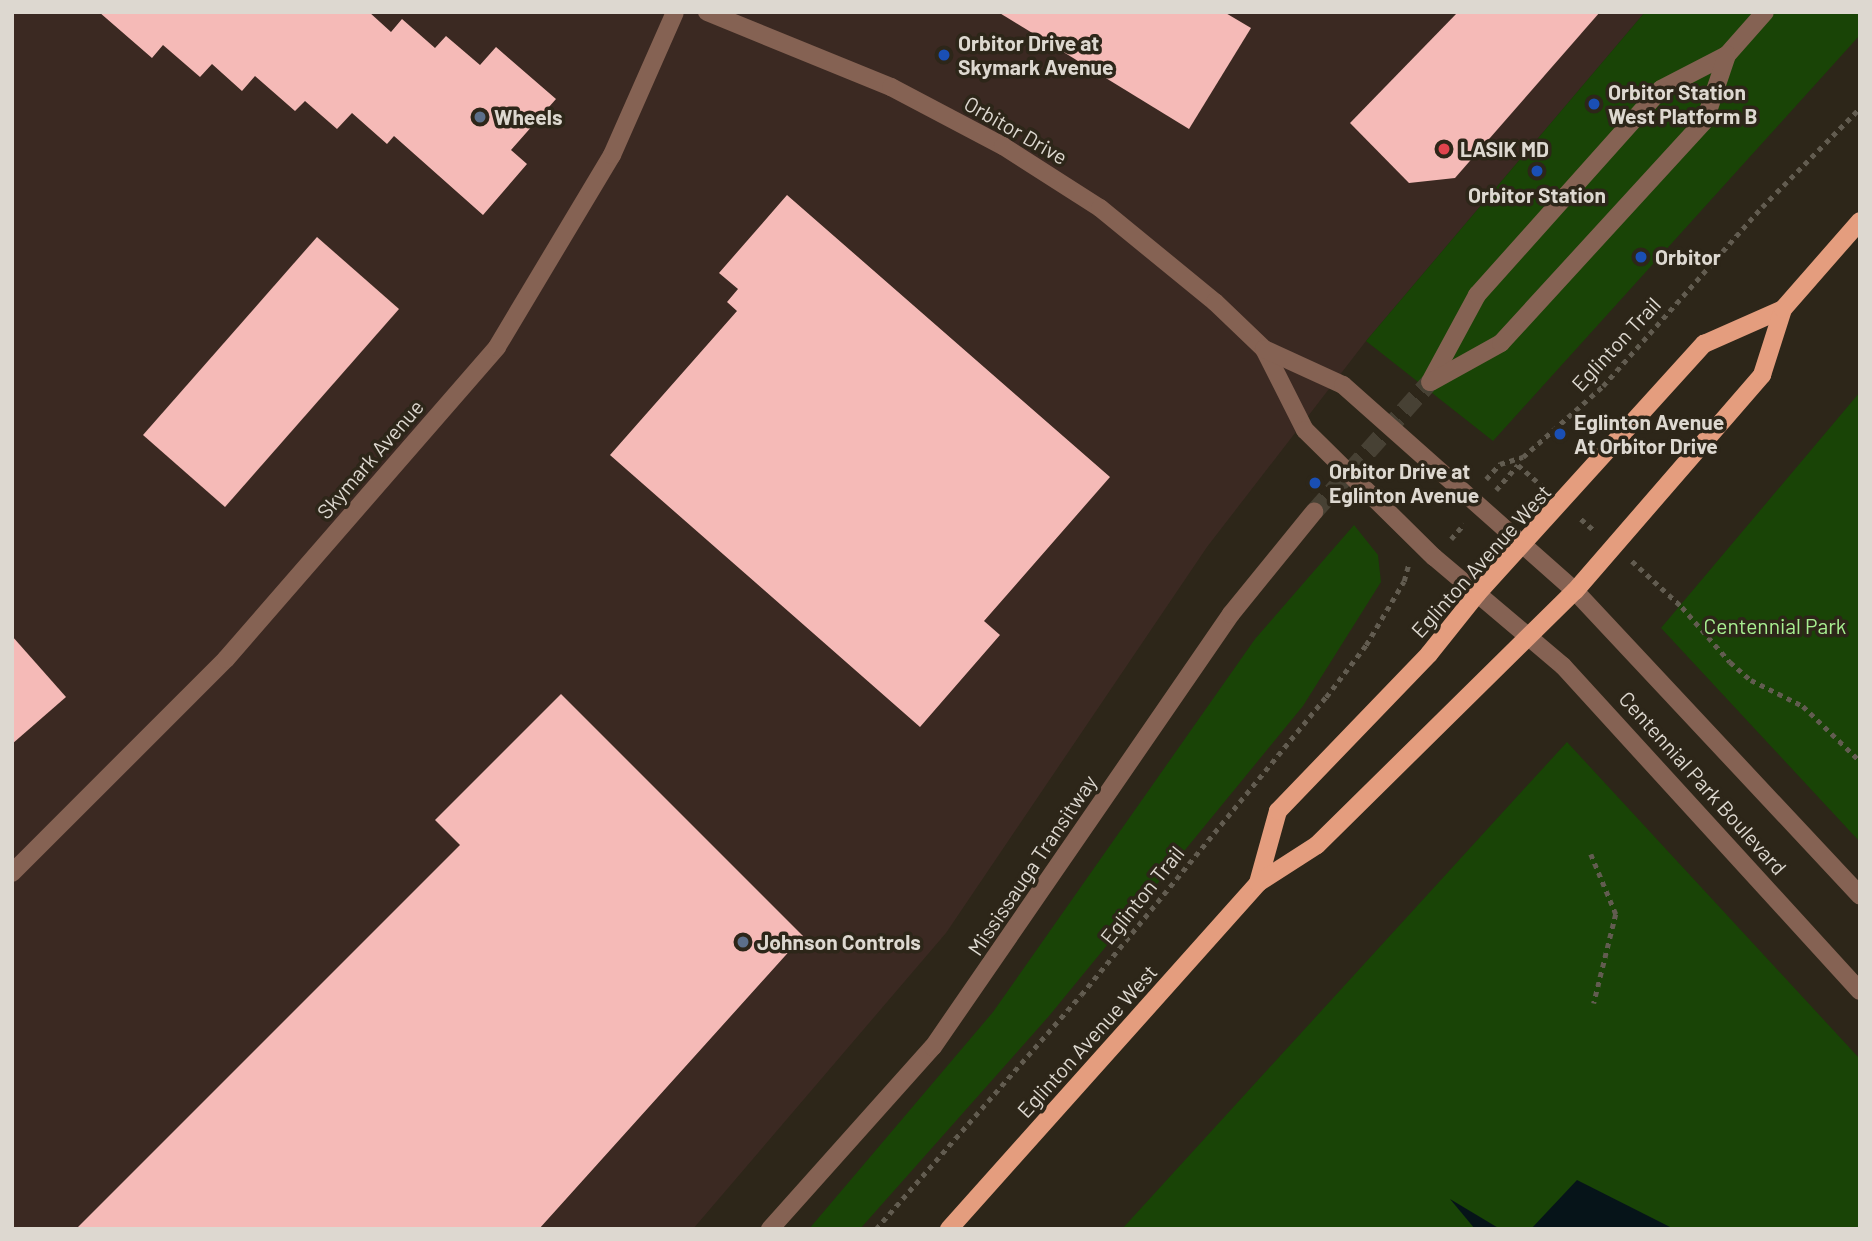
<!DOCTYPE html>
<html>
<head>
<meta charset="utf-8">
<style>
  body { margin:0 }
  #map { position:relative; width:1872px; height:1241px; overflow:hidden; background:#2d2619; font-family:Barlow,sans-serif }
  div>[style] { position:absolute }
  .commercial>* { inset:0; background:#3b2922 }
  .green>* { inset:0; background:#194406 }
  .water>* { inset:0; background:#061419 }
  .building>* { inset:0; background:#f5bab7 }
  .minor-tunnel>* { height:18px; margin-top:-9px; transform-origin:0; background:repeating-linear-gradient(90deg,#474134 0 18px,transparent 0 27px) }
  .path>* { height:4.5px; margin-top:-2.25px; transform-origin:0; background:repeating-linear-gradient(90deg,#625c50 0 5px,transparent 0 10px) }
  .minor>* { height:18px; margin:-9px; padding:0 9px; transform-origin:9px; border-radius:9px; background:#856253 }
  .major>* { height:18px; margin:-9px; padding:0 9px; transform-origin:9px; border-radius:9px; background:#e49d7e }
  .dots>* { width:19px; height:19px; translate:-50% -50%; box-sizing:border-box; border:4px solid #2d2619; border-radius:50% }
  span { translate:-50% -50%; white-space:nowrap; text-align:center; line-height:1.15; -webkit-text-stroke:7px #2d2619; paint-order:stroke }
  .poi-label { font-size:21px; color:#ddd8d0; font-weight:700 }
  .left { translate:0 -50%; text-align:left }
  .street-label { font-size:21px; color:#ddd8d0 }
  .park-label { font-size:21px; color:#a8ef91 }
  .frame { position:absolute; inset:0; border:14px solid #ddd8d0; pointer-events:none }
</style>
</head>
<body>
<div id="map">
  <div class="commercial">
    <i style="clip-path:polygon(12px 12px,1645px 12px,1366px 341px,1207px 547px,946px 933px,693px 1229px,12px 1229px)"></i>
  </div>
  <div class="green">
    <i style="clip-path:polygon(1645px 12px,1860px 12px,1860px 35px,1493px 441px,1366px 341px)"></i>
    <i style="clip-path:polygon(1860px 392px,1860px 842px,1661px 628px)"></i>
    <i style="clip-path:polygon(1354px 525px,1378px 555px,1381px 582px,1303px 706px,1049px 1016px,860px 1229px,809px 1229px,993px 1012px,1255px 639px)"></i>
    <i style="clip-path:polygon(1567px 742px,1860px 1059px,1860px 1229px,1122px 1229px)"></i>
  </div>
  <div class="water">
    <i style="clip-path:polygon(1577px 1180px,1674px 1229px,1531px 1229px)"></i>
    <i style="clip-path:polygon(1450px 1199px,1500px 1229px,1475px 1229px)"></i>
  </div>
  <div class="building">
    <i style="clip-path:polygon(99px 12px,369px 12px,391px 32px,402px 19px,435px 48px,446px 36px,480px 65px,496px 47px,556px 99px,511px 150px,527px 164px,483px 215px,394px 136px,387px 144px,352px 113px,337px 129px,305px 101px,295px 111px,255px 76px,242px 91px,212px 64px,200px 77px,163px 45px,152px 58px)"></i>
    <i style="clip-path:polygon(998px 12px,1224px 12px,1251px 28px,1189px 129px)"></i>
    <i style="clip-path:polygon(1458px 12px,1600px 12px,1455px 178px,1409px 183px,1350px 123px)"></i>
    <i style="clip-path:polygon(787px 195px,1110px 477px,984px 621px,1000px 635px,920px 727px,610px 455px,737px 311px,727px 302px,738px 289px,719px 273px)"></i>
    <i style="clip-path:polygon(317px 237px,399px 309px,225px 507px,143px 435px)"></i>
    <i style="clip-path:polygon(12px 636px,66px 697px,12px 744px)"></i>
    <i style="clip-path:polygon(561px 694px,803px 936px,539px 1229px,76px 1229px,460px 845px,435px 820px)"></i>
  </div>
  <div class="minor-tunnel">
    <i style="left:1314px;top:512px;width:174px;rotate:-48.3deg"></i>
  </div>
  <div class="path">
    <i style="left:1486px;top:479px;width:21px;rotate:-47deg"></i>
    <i style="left:1500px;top:464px;width:24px;rotate:-17deg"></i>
    <i style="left:1523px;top:457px;width:107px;rotate:-41.6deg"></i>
    <i style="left:1603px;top:386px;width:239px;rotate:-48.4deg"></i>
    <i style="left:1762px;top:207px;width:139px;rotate:-45.3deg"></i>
    <i style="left:1496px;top:490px;width:33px;rotate:-49deg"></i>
    <i style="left:1518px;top:465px;width:32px;rotate:41deg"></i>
    <i style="left:1581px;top:519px;width:18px;rotate:41deg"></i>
    <i style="left:1451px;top:539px;width:20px;rotate:-49deg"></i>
    <i style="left:1632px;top:561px;width:68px;rotate:42.6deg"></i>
    <i style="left:1682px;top:607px;width:73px;rotate:48.9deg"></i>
    <i style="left:1730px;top:662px;width:28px;rotate:41deg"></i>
    <i style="left:1751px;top:680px;width:58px;rotate:26.6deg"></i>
    <i style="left:1803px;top:706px;width:79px;rotate:44deg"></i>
    <i style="left:1591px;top:854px;width:65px;rotate:67.4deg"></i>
    <i style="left:1616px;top:914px;width:92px;rotate:103.9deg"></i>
    <i style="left:876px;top:1229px;width:311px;rotate:-48.8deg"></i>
    <i style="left:1081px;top:995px;width:386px;rotate:-50.6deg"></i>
    <i style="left:1326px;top:697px;width:66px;rotate:-52.4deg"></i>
    <i style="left:1366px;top:645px;width:74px;rotate:-59.3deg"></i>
    <i style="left:1404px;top:581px;width:16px;rotate:-75deg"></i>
  </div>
  <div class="minor">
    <i style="left:707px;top:12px;width:199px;rotate:22.2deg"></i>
    <i style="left:891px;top:87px;width:127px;rotate:27.8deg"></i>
    <i style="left:1003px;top:146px;width:115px;rotate:32.6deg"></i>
    <i style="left:1100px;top:208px;width:149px;rotate:39.3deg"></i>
    <i style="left:1215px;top:302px;width:68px;rotate:43.8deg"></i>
    <i style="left:1264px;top:349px;width:91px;rotate:63.2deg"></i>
    <i style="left:1305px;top:430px;width:181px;rotate:44.6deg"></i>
    <i style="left:1434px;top:557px;width:169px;rotate:40.2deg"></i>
    <i style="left:1563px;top:666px;width:440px;rotate:47.6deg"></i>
    <i style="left:1264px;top:349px;width:87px;rotate:24.5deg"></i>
    <i style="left:1343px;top:385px;width:310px;rotate:41.6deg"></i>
    <i style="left:1575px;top:591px;width:417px;rotate:46.9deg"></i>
    <i style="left:1430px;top:382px;width:99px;rotate:-61.6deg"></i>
    <i style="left:1477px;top:295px;width:276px;rotate:-48.2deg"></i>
    <i style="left:1661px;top:89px;width:74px;rotate:-27.3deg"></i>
    <i style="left:1727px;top:55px;width:57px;rotate:-48.5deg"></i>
    <i style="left:1431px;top:382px;width:80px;rotate:-29.1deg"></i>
    <i style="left:1501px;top:343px;width:302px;rotate:-47.5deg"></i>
    <i style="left:1705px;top:120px;width:69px;rotate:-71.3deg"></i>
    <i style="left:12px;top:873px;width:303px;rotate:-45deg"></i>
    <i style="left:226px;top:659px;width:413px;rotate:-49deg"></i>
    <i style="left:497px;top:347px;width:224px;rotate:-59.1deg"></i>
    <i style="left:612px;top:155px;width:156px;rotate:-66.2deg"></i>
    <i style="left:770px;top:1229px;width:244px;rotate:-48.2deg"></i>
    <i style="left:933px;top:1047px;width:526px;rotate:-55.46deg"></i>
    <i style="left:1231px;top:614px;width:132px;rotate:-50.9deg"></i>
  </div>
  <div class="major">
    <i style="left:1258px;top:883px;width:75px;rotate:-74.5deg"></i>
    <i style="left:1278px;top:811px;width:218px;rotate:-46.1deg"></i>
    <i style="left:1429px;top:654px;width:77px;rotate:-51.3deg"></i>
    <i style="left:1477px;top:594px;width:338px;rotate:-47.8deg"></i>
    <i style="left:1704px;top:344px;width:86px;rotate:-23.9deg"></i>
    <i style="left:949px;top:1229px;width:464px;rotate:-48.2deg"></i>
    <i style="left:1258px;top:883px;width:70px;rotate:-32.8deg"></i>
    <i style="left:1317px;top:845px;width:362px;rotate:-44.6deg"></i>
    <i style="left:1575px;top:591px;width:286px;rotate:-49.1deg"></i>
    <i style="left:1762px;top:375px;width:69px;rotate:-72.3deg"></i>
    <i style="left:1783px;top:309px;width:117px;rotate:-48.8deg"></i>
  </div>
  <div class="dots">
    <i style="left:944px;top:55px;background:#1a4fb4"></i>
    <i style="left:1594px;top:104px;background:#1a4fb4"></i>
    <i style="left:480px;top:117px;background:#5c6f8a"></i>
    <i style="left:1444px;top:149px;background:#e0444e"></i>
    <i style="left:1537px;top:171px;background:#1a4fb4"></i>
    <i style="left:1641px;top:257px;background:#1a4fb4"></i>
    <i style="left:1560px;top:434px;background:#1a4fb4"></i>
    <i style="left:1315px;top:483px;background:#1a4fb4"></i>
    <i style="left:743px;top:942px;background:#5c6f8a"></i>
  </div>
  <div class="poi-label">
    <span class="left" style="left:958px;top:55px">Orbitor Drive at<br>Skymark Avenue</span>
    <span class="left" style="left:1608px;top:104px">Orbitor Station<br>West Platform B</span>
    <span class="left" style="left:494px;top:117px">Wheels</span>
    <span class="left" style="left:1460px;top:149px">LASIK MD</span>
    <span style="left:1537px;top:195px">Orbitor Station</span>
    <span class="left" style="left:1655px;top:257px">Orbitor</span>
    <span class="left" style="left:1574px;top:434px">Eglinton Avenue<br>At Orbitor Drive</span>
    <span class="left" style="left:1329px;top:483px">Orbitor Drive at<br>Eglinton Avenue</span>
    <span class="left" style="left:757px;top:942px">Johnson Controls</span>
  </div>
  <div class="street-label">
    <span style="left:1016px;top:130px;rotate:30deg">Orbitor Drive</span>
    <span style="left:1616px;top:344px;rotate:-47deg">Eglinton Trail</span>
    <span style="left:370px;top:459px;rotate:-49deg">Skymark Avenue</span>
    <span style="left:1481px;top:561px;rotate:-48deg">Eglinton Avenue West</span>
    <span style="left:1703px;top:783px;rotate:48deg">Centennial Park Boulevard</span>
    <span style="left:1032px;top:865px;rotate:-56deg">Mississauga Transitway</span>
    <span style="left:1142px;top:895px;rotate:-51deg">Eglinton Trail</span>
    <span style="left:1087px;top:1041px;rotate:-48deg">Eglinton Avenue West</span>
  </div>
  <div class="park-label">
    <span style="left:1775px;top:626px">Centennial Park</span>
  </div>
  <div class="frame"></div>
</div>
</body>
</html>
